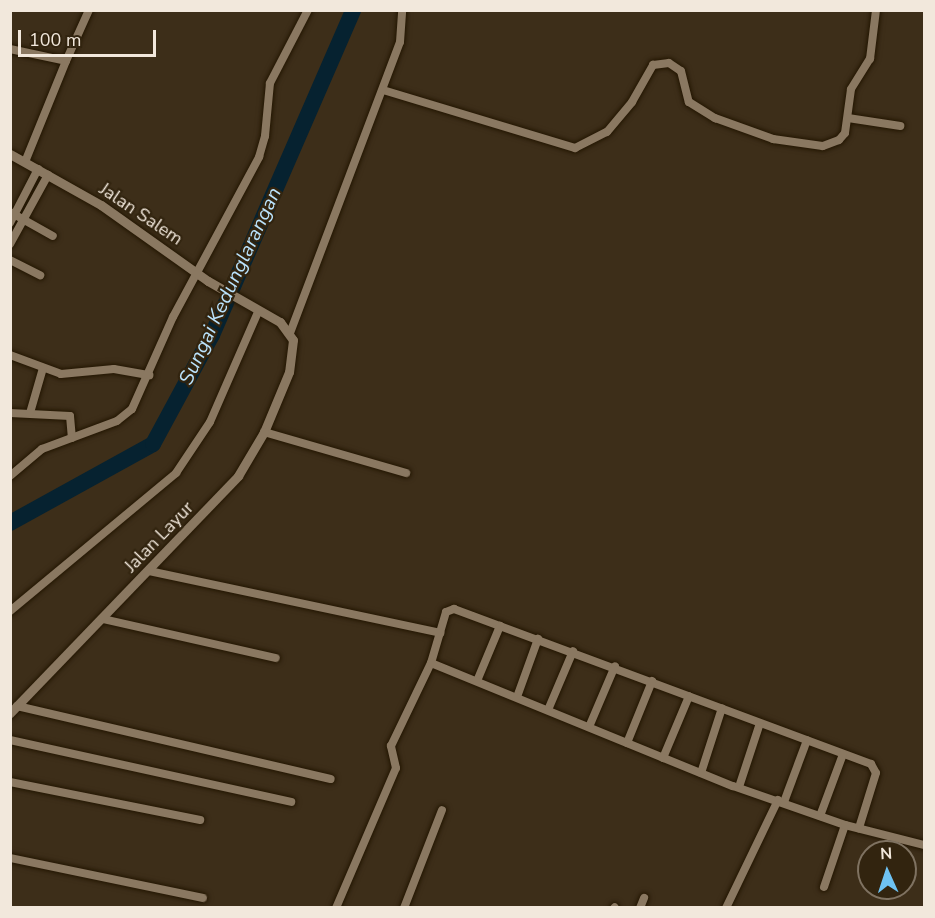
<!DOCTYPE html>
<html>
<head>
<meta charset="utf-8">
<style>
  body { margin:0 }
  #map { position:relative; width:935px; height:918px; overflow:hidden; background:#3d2e19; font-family:"Nunito Sans",sans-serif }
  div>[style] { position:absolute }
  .river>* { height:16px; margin:-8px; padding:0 8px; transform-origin:8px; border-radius:8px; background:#062230 }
  .roads { filter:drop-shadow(0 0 2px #231602) drop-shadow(0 0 2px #231602) }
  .minor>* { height:8px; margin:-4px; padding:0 4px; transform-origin:4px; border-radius:4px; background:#8a7861 }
  .tertiary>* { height:9px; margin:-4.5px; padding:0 4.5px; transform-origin:4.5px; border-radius:4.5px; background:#8a7861 }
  span { translate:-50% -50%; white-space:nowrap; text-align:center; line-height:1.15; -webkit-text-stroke:4.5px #32240f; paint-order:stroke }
  .street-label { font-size:18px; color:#f2e8dc }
  .water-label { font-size:20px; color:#bae3fd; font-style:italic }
  .frame { position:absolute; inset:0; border:12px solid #f2e8dc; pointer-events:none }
  .north { position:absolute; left:857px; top:840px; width:60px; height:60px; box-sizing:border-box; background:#32240f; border:2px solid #7f7261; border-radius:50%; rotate:357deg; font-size:16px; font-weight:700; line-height:24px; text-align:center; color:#f2e8dc }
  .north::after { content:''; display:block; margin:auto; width:21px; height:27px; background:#6ec2f3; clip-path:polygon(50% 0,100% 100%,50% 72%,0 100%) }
  .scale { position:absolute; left:18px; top:30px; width:138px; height:27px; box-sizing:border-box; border:3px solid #f2e8dc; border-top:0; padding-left:8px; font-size:18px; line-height:21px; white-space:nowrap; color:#f2e8dc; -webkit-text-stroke:4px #32240f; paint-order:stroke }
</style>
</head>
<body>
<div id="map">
  <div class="river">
    <i style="left:10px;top:523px;width:163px;rotate:-28.9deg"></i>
    <i style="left:153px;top:444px;width:124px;rotate:-61.6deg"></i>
    <i style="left:212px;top:335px;width:354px;rotate:-66.5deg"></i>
  </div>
  <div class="roads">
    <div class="minor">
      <i style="left:10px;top:49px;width:57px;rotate:12.1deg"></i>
      <i style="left:66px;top:61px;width:56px;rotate:-65.7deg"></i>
      <i style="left:383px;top:90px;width:201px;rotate:16.8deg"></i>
      <i style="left:575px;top:148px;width:36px;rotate:-27deg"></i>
      <i style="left:607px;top:132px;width:39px;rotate:-50deg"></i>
      <i style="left:632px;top:102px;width:43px;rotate:-60.4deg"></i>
      <i style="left:653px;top:65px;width:16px;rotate:-7deg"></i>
      <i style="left:669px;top:63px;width:14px;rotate:34deg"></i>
      <i style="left:681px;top:71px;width:32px;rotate:76deg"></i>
      <i style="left:689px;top:102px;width:31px;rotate:32deg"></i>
      <i style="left:715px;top:118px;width:62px;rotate:19.9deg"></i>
      <i style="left:773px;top:139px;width:50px;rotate:8deg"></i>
      <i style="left:823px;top:146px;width:17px;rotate:-21deg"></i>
      <i style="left:839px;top:140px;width:9px;rotate:-49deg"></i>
      <i style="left:845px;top:133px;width:44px;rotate:-82.2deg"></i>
      <i style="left:851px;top:89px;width:36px;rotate:-58deg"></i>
      <i style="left:870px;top:59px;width:49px;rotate:-83deg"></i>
      <i style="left:848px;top:118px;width:53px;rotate:8.7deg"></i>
      <i style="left:25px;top:162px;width:109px;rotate:-67.9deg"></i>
      <i style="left:10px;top:212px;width:49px;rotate:29.2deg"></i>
      <i style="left:10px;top:223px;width:61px;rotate:-62.6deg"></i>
      <i style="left:10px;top:244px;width:79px;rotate:-61.2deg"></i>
      <i style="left:10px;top:260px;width:34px;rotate:27deg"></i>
      <i style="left:290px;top:333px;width:311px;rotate:-69.3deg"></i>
      <i style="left:400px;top:42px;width:32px;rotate:-86deg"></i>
      <i style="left:10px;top:355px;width:54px;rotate:20.4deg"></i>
      <i style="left:61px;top:374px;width:53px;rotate:-5.4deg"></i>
      <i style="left:114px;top:369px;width:36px;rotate:10deg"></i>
      <i style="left:10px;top:413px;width:60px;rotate:2.9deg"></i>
      <i style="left:70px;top:416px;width:22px;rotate:85deg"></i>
      <i style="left:30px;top:413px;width:47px;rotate:-73.9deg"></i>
      <i style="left:264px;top:432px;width:148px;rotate:16.1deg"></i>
      <i style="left:10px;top:476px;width:42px;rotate:-40.2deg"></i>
      <i style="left:42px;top:449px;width:80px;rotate:-20.5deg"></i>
      <i style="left:117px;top:421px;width:19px;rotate:-39deg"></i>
      <i style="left:132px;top:409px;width:101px;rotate:-66deg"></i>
      <i style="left:173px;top:317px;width:182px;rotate:-61.7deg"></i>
      <i style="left:259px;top:157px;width:22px;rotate:-74deg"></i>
      <i style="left:265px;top:136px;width:53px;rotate:-84.6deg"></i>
      <i style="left:270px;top:83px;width:82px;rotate:-62.5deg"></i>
      <i style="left:149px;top:571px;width:298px;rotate:12deg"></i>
      <i style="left:10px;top:611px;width:216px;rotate:-39.7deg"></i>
      <i style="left:176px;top:473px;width:61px;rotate:-56.3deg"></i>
      <i style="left:210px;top:422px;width:122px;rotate:-66.4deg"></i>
      <i style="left:103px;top:619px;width:177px;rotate:12.7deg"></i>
      <i style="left:431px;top:663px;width:53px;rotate:-73.6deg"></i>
      <i style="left:446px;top:612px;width:9px;rotate:-21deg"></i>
      <i style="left:454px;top:609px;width:445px;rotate:20.4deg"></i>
      <i style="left:871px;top:764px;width:10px;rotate:61deg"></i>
      <i style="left:876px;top:773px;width:58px;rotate:107.2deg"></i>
      <i style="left:477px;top:681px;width:60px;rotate:-67.3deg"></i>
      <i style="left:517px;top:697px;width:62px;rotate:-70.1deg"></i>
      <i style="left:17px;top:706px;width:322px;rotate:13.1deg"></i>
      <i style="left:548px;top:710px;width:64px;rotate:-67deg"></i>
      <i style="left:589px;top:727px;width:66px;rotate:-66.9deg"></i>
      <i style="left:10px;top:740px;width:288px;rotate:12.4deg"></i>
      <i style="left:627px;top:743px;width:67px;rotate:-68deg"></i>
      <i style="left:663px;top:758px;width:67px;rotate:-67.2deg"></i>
      <i style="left:701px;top:773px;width:68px;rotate:-72.1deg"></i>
      <i style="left:10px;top:782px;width:194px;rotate:11.3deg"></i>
      <i style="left:739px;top:787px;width:67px;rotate:-71.8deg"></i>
      <i style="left:784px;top:802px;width:66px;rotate:-69.6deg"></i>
      <i style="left:820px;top:816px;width:66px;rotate:-69.6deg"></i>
      <i style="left:10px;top:858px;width:197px;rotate:11.7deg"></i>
      <i style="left:824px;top:887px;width:65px;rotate:-71.3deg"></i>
      <i style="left:336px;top:908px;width:152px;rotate:-66.8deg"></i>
      <i style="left:396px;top:768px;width:23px;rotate:-103deg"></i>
      <i style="left:391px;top:746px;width:92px;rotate:-64.3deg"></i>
      <i style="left:431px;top:663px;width:326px;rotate:22.2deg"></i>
      <i style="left:733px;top:786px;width:119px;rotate:19.2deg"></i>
      <i style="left:845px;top:825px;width:81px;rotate:14.2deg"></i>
      <i style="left:404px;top:908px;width:105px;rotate:-68.8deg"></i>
      <i style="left:614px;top:908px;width:1px;rotate:-45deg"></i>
      <i style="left:640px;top:908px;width:11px;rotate:-68deg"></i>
      <i style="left:726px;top:908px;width:120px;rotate:-64.3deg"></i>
    </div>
    <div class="tertiary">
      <i style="left:10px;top:154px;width:104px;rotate:29.3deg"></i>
      <i style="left:101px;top:205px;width:131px;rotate:35.4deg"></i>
      <i style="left:208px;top:281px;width:83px;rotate:29.7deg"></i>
      <i style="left:280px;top:322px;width:22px;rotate:54deg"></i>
      <i style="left:293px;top:340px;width:32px;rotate:97deg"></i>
      <i style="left:289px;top:372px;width:65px;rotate:112.6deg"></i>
      <i style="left:264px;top:432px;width:51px;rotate:120.6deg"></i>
      <i style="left:238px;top:476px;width:329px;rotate:133.9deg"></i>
    </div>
  </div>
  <div class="street-label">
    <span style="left:141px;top:214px;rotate:34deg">Jalan Salem</span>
    <span style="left:159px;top:537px;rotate:-46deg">Jalan Layur</span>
  </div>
  <div class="water-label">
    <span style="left:230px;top:286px;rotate:-65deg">Sungai Kedunglarangan</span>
  </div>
  <div class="frame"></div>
  <div class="north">N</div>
  <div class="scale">100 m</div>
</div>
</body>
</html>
